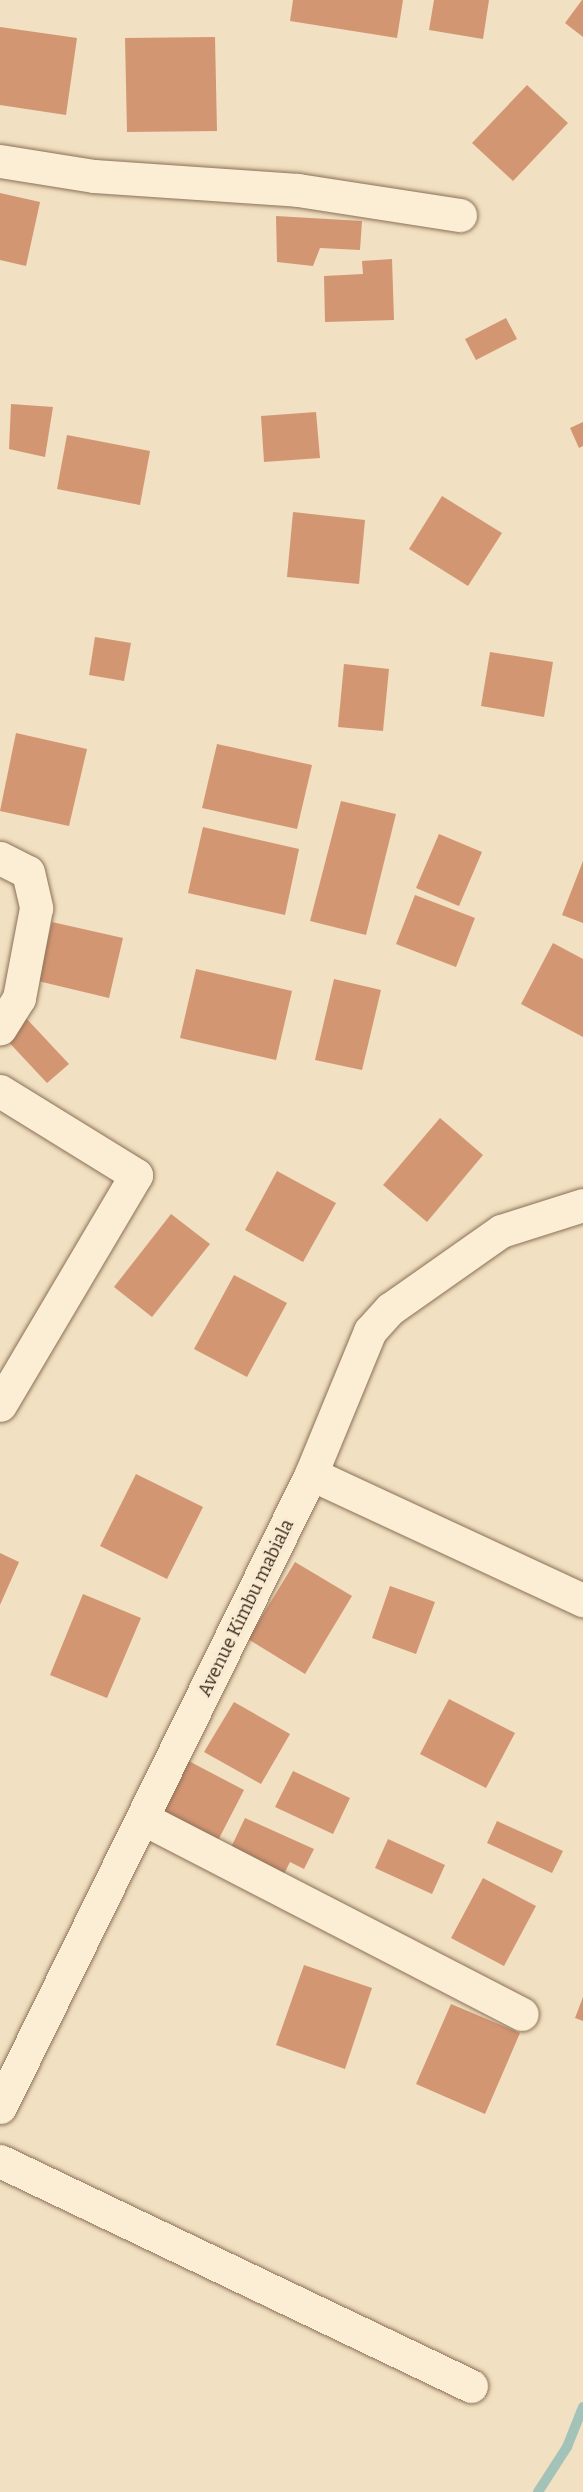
<!DOCTYPE html>
<html>
<head>
<meta charset="utf-8">
<style>
  body { margin:0 }
  #map { position:relative; width:583px; height:2492px; overflow:hidden; background:#f1e0c1; font-family:Bitter,serif }
  div>[style] { position:absolute }
  .stream>* { height:10px; margin:-5px; padding:0 5px; transform-origin:5px; border-radius:5px; background:#a4c3b8 }
  .building>* { inset:0; background:#d39673 }
  .roads { filter:drop-shadow(0 0 2px #8c7057) drop-shadow(0 0 2px #8c7057) }
  .street>* { height:33px; margin:-16.5px; padding:0 16.5px; transform-origin:16.5px; border-radius:16.5px; background:#fbeed5 }
  span { translate:-50% -50%; white-space:nowrap; text-align:center; line-height:1.15; -webkit-text-stroke:6px #f8ebd1; paint-order:stroke }
  .street-label { font-size:18px; color:#3b291c }
</style>
</head>
<body>
<div id="map">
  <div class="stream">
    <i style="left:538px;top:2492px;width:54px;rotate:-57.2deg"></i>
    <i style="left:567px;top:2447px;width:43px;rotate:-68.2deg"></i>
  </div>
  <div class="building">
    <i style="clip-path:polygon(293px 0,403px 0,397px 38px,290px 21px)"></i>
    <i style="clip-path:polygon(434px 0,489px 0,483px 39px,429px 30px)"></i>
    <i style="clip-path:polygon(582px 0,583px 0,583px 37px,565px 23px)"></i>
    <i style="clip-path:polygon(0 27px,77px 38px,66px 115px,0 105px)"></i>
    <i style="clip-path:polygon(215px 37px,217px 131px,127px 132px,125px 38px)"></i>
    <i style="clip-path:polygon(527px 85px,568px 123px,513px 181px,472px 143px)"></i>
    <i style="clip-path:polygon(0 193px,40px 202px,26px 266px,0 260px)"></i>
    <i style="clip-path:polygon(276px 216px,362px 221px,360px 250px,320px 248px,313px 266px,277px 262px)"></i>
    <i style="clip-path:polygon(392px 259px,394px 320px,325px 322px,324px 276px,363px 274px,362px 261px)"></i>
    <i style="clip-path:polygon(506px 318px,517px 339px,476px 360px,465px 339px)"></i>
    <i style="clip-path:polygon(11px 404px,53px 407px,45px 457px,9px 449px)"></i>
    <i style="clip-path:polygon(316px 412px,320px 458px,264px 462px,261px 416px)"></i>
    <i style="clip-path:polygon(583px 422px,583px 446px,579px 448px,570px 428px)"></i>
    <i style="clip-path:polygon(67px 435px,150px 451px,140px 505px,57px 489px)"></i>
    <i style="clip-path:polygon(442px 496px,502px 533px,468px 586px,409px 549px)"></i>
    <i style="clip-path:polygon(293px 512px,365px 520px,359px 584px,287px 577px)"></i>
    <i style="clip-path:polygon(95px 637px,131px 643px,124px 681px,89px 675px)"></i>
    <i style="clip-path:polygon(490px 652px,553px 662px,544px 717px,481px 706px)"></i>
    <i style="clip-path:polygon(344px 664px,389px 669px,383px 731px,338px 727px)"></i>
    <i style="clip-path:polygon(16px 733px,87px 749px,69px 826px,0 811px)"></i>
    <i style="clip-path:polygon(217px 744px,312px 765px,297px 829px,202px 808px)"></i>
    <i style="clip-path:polygon(341px 801px,396px 814px,366px 935px,310px 921px)"></i>
    <i style="clip-path:polygon(203px 827px,299px 849px,285px 915px,188px 893px)"></i>
    <i style="clip-path:polygon(439px 834px,482px 852px,459px 906px,416px 888px)"></i>
    <i style="clip-path:polygon(583px 861px,583px 923px,562px 915px)"></i>
    <i style="clip-path:polygon(415px 895px,475px 918px,456px 967px,396px 944px)"></i>
    <i style="clip-path:polygon(52px 922px,123px 938px,109px 998px,38px 981px)"></i>
    <i style="clip-path:polygon(553px 943px,583px 959px,583px 1037px,521px 1004px)"></i>
    <i style="clip-path:polygon(196px 969px,292px 991px,276px 1060px,180px 1038px)"></i>
    <i style="clip-path:polygon(334px 979px,381px 990px,362px 1070px,315px 1060px)"></i>
    <i style="clip-path:polygon(25px 1017px,69px 1064px,47px 1083px,3px 1036px)"></i>
    <i style="clip-path:polygon(440px 1118px,483px 1155px,427px 1222px,383px 1185px)"></i>
    <i style="clip-path:polygon(277px 1171px,336px 1203px,303px 1262px,245px 1230px)"></i>
    <i style="clip-path:polygon(171px 1214px,210px 1244px,152px 1317px,114px 1287px)"></i>
    <i style="clip-path:polygon(234px 1275px,287px 1303px,247px 1377px,194px 1349px)"></i>
    <i style="clip-path:polygon(136px 1474px,203px 1507px,167px 1579px,100px 1546px)"></i>
    <i style="clip-path:polygon(0 1553px,19px 1562px,0 1605px)"></i>
    <i style="clip-path:polygon(295px 1562px,352px 1596px,305px 1674px,248px 1639px)"></i>
    <i style="clip-path:polygon(390px 1586px,435px 1602px,416px 1654px,372px 1638px)"></i>
    <i style="clip-path:polygon(83px 1594px,141px 1618px,107px 1698px,50px 1675px)"></i>
    <i style="clip-path:polygon(449px 1699px,515px 1733px,486px 1788px,420px 1754px)"></i>
    <i style="clip-path:polygon(234px 1702px,290px 1734px,261px 1784px,204px 1752px)"></i>
    <i style="clip-path:polygon(183px 1758px,244px 1790px,212px 1852px,150px 1820px)"></i>
    <i style="clip-path:polygon(293px 1771px,350px 1798px,333px 1834px,275px 1807px)"></i>
    <i style="clip-path:polygon(245px 1818px,314px 1849px,304px 1869px,290px 1862px,281px 1880px,227px 1856px)"></i>
    <i style="clip-path:polygon(497px 1821px,563px 1851px,552px 1873px,487px 1843px)"></i>
    <i style="clip-path:polygon(388px 1839px,445px 1865px,432px 1894px,375px 1868px)"></i>
    <i style="clip-path:polygon(483px 1878px,536px 1906px,504px 1966px,451px 1938px)"></i>
    <i style="clip-path:polygon(304px 1965px,372px 1988px,345px 2069px,276px 2045px)"></i>
    <i style="clip-path:polygon(583px 1997px,583px 2021px,575px 2018px)"></i>
    <i style="clip-path:polygon(451px 2004px,520px 2033px,485px 2114px,416px 2084px)"></i>
  </div>
  <div class="roads">
    <div class="street">
      <i style="left:0;top:161px;width:95px;rotate:9.1deg"></i>
      <i style="left:94px;top:176px;width:204px;rotate:3.9deg"></i>
      <i style="left:298px;top:190px;width:164px;rotate:8.8deg"></i>
      <i style="left:0;top:858px;width:31px;rotate:27deg"></i>
      <i style="left:28px;top:872px;width:37px;rotate:77deg"></i>
      <i style="left:36px;top:908px;width:92px;rotate:100.7deg"></i>
      <i style="left:19px;top:998px;width:36px;rotate:122deg"></i>
      <i style="left:0;top:1091px;width:160px;rotate:31.7deg"></i>
      <i style="left:136px;top:1175px;width:267px;rotate:120.6deg"></i>
      <i style="left:311px;top:1474px;width:300px;rotate:24.9deg"></i>
      <i style="left:144px;top:1819px;width:425px;rotate:27.3deg"></i>
      <i style="left:0;top:2107px;width:705px;rotate:-63.83deg"></i>
      <i style="left:311px;top:1474px;width:155px;rotate:-67.6deg"></i>
      <i style="left:370px;top:1331px;width:30px;rotate:-48deg"></i>
      <i style="left:390px;top:1309px;width:136px;rotate:-35.1deg"></i>
      <i style="left:501px;top:1231px;width:86px;rotate:-17.6deg"></i>
      <i style="left:0;top:2161px;width:522px;rotate:25.53deg"></i>
    </div>
  </div>
  <div class="street-label">
    <span style="left:246px;top:1608px;rotate:-64deg">Avenue Kimbu mabiala</span>
  </div>
</div>
</body>
</html>
